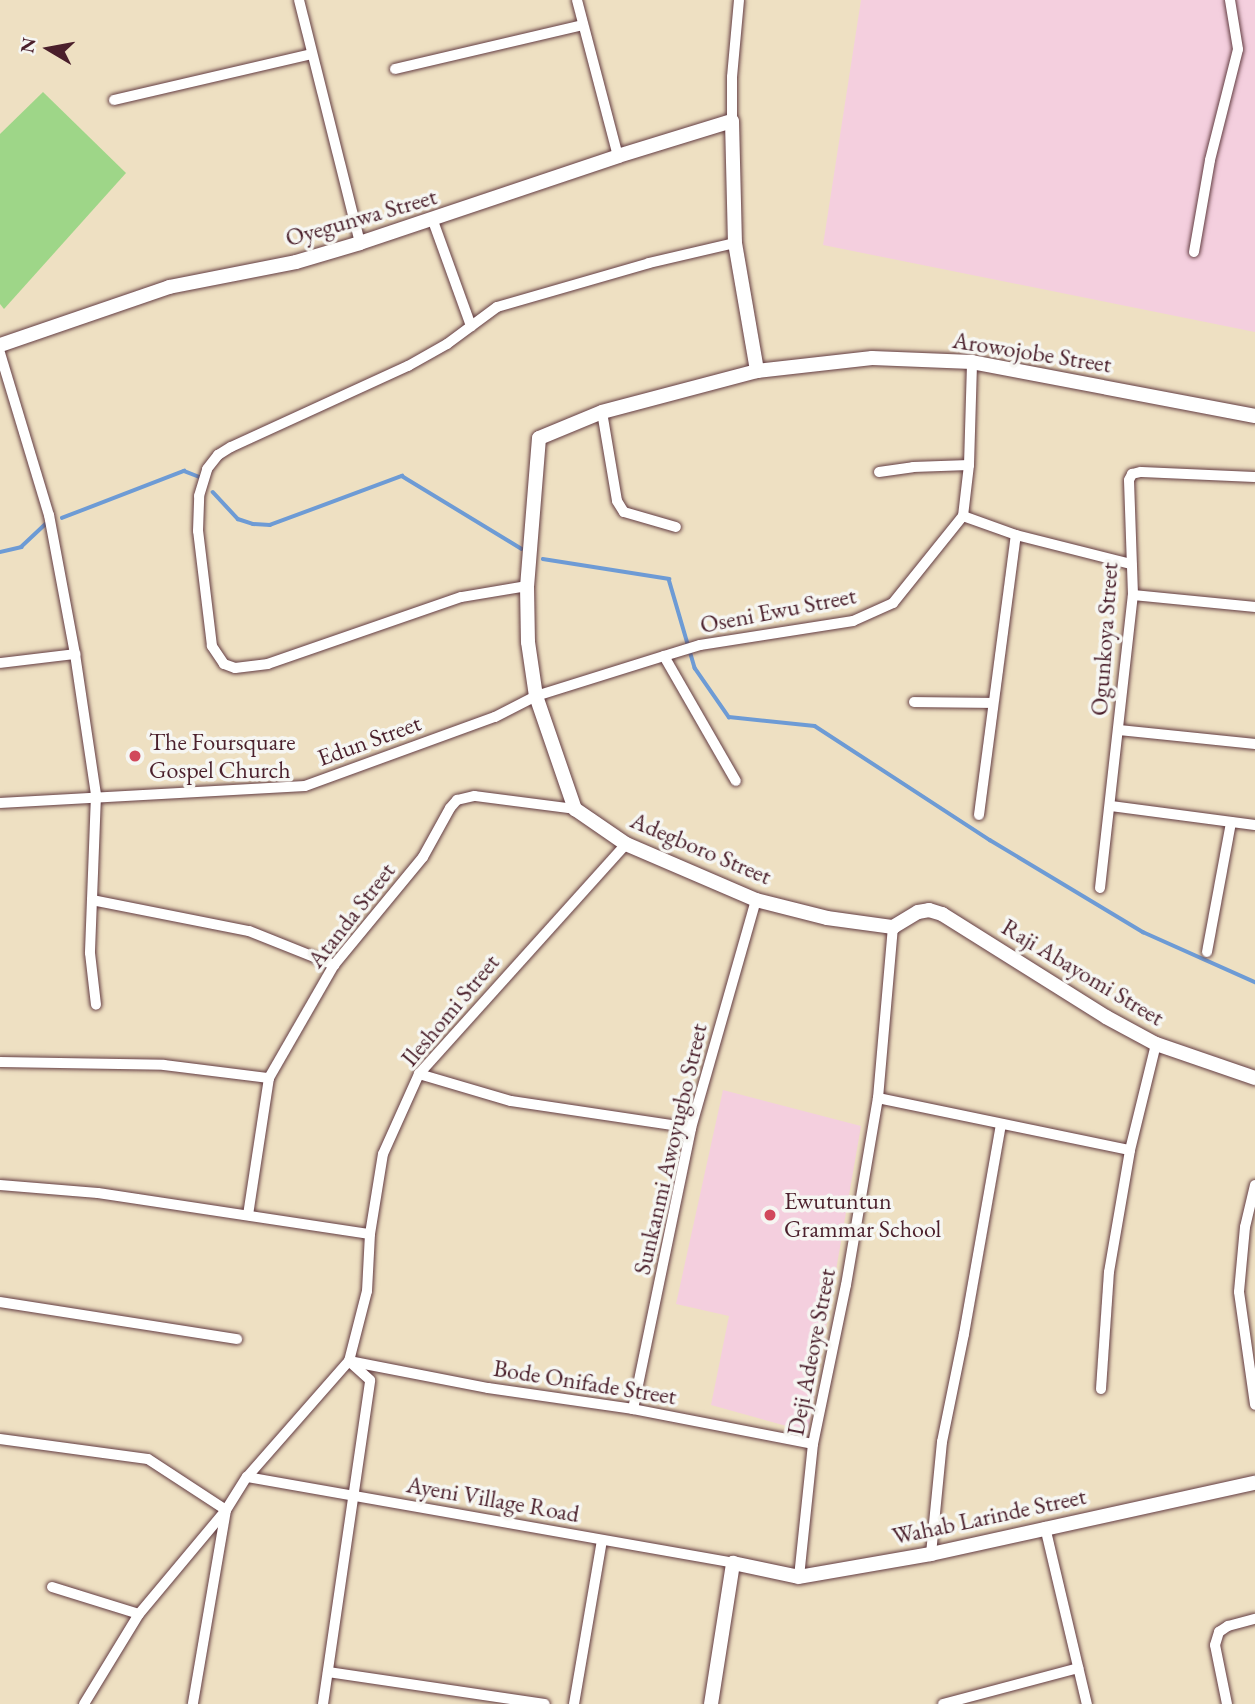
<!DOCTYPE html>
<html>
<head>
<meta charset="utf-8">
<style>
  body { margin:0 }
  #map { position:relative; width:1255px; height:1704px; overflow:hidden; background:#eee0c2; font-family:"EB Garamond",serif }
  div>[style] { position:absolute }
  .built>* { inset:0; background:#f4cfde }
  .green>* { inset:0; background:#9ed688 }
  .stream>* { height:3.5px; margin:-1.75px; padding:0 1.75px; transform-origin:1.75px; border-radius:1.75px; background:#6d9bd5 }
  .roads { filter:drop-shadow(0 0 2px #633c42) drop-shadow(0 0 2px #633c42) }
  .minor>* { height:10px; margin:-5px; padding:0 5px; transform-origin:5px; border-radius:5px; background:#fff }
  .tertiary>* { height:14px; margin:-7px; padding:0 7px; transform-origin:7px; border-radius:7px; background:#fff }
  .dots>* { width:19px; height:19px; translate:-50% -50%; box-sizing:border-box; border:4px solid #f6f6f2; border-radius:50% }
  span { translate:-50% -50%; white-space:nowrap; text-align:center; line-height:1.15; -webkit-text-stroke:7px #f6f6f2; paint-order:stroke }
  .street-label { font-size:24px; color:#4a1f2b }
  .poi-label { font-size:24px; color:#4a1f2b }
  .left { translate:0 -50%; text-align:left }
  .north { position:absolute; left:14px; top:14px; width:70px; height:70px; -webkit-text-stroke:5px #f6f6f2; paint-order:stroke; rotate:280deg; font-size:19px; font-weight:700; line-height:28px; text-align:center; color:#4a1f2b }
  .north::after { content:''; display:block; margin:auto; width:24px; height:32px; background:#4a1f2b; clip-path:polygon(50% 0,100% 100%,50% 72%,0 100%) }
</style>
</head>
<body>
<div id="map">
  <div class="built">
    <i style="clip-path:polygon(861px 0,1255px 0,1255px 332px,823px 245px)"></i>
    <i style="clip-path:polygon(723px 1090px,861px 1126px,808px 1432px,711px 1405px,729px 1316px,676px 1304px)"></i>
  </div>
  <div class="green">
    <i style="clip-path:polygon(43px 92px,126px 173px,4px 309px,0 304px,0 134px)"></i>
  </div>
  <div class="stream">
    <i style="left:213px;top:492px;width:37px;rotate:47deg"></i>
    <i style="left:238px;top:519px;width:16px;rotate:18deg"></i>
    <i style="left:253px;top:524px;width:17px;rotate:3deg"></i>
    <i style="left:270px;top:525px;width:141px;rotate:-20.4deg"></i>
    <i style="left:402px;top:476px;width:140px;rotate:31.3deg"></i>
    <i style="left:62px;top:518px;width:131px;rotate:-21.1deg"></i>
    <i style="left:184px;top:471px;width:17px;rotate:21deg"></i>
    <i style="left:0;top:552px;width:22px;rotate:-13deg"></i>
    <i style="left:21px;top:547px;width:33px;rotate:-43deg"></i>
    <i style="left:543px;top:559px;width:128px;rotate:9deg"></i>
    <i style="left:669px;top:579px;width:93px;rotate:73.7deg"></i>
    <i style="left:695px;top:668px;width:60px;rotate:55.2deg"></i>
    <i style="left:729px;top:717px;width:86px;rotate:6deg"></i>
    <i style="left:815px;top:726px;width:209px;rotate:33.1deg"></i>
    <i style="left:990px;top:840px;width:179px;rotate:31deg"></i>
    <i style="left:1143px;top:932px;width:123px;rotate:24.1deg"></i>
  </div>
  <div class="roads">
    <div class="minor">
      <i style="left:299px;top:0;width:251px;rotate:75.9deg"></i>
      <i style="left:577px;top:0;width:161px;rotate:75.3deg"></i>
      <i style="left:395px;top:69px;width:193px;rotate:-13.2deg"></i>
      <i style="left:114px;top:100px;width:203px;rotate:-13.1deg"></i>
      <i style="left:732px;top:121px;width:44px;rotate:-90deg"></i>
      <i style="left:732px;top:77px;width:77px;rotate:-84.8deg"></i>
      <i style="left:433px;top:221px;width:112px;rotate:70.1deg"></i>
      <i style="left:1194px;top:252px;width:93px;rotate:-80.1deg"></i>
      <i style="left:1210px;top:160px;width:114px;rotate:-75.8deg"></i>
      <i style="left:1238px;top:49px;width:50px;rotate:-99.3deg"></i>
      <i style="left:0;top:353px;width:169px;rotate:73.2deg"></i>
      <i style="left:49px;top:515px;width:141px;rotate:79.4deg"></i>
      <i style="left:75px;top:654px;width:143px;rotate:81.5deg"></i>
      <i style="left:96px;top:795px;width:158px;rotate:92.2deg"></i>
      <i style="left:90px;top:953px;width:52px;rotate:83.4deg"></i>
      <i style="left:602px;top:412px;width:90px;rotate:80.4deg"></i>
      <i style="left:617px;top:501px;width:13px;rotate:58deg"></i>
      <i style="left:624px;top:512px;width:54px;rotate:16.1deg"></i>
      <i style="left:879px;top:472px;width:34px;rotate:-8deg"></i>
      <i style="left:913px;top:467px;width:56px;rotate:-2deg"></i>
      <i style="left:963px;top:516px;width:56px;rotate:19.7deg"></i>
      <i style="left:1016px;top:535px;width:119px;rotate:14.2deg"></i>
      <i style="left:527px;top:586px;width:67px;rotate:170.5deg"></i>
      <i style="left:461px;top:597px;width:204px;rotate:160.9deg"></i>
      <i style="left:268px;top:664px;width:33px;rotate:173deg"></i>
      <i style="left:235px;top:668px;width:12px;rotate:-160deg"></i>
      <i style="left:224px;top:664px;width:22px;rotate:-124deg"></i>
      <i style="left:212px;top:646px;width:116px;rotate:-96.9deg"></i>
      <i style="left:198px;top:531px;width:35px;rotate:-88deg"></i>
      <i style="left:199px;top:496px;width:28px;rotate:-73deg"></i>
      <i style="left:207px;top:469px;width:18px;rotate:-52deg"></i>
      <i style="left:218px;top:455px;width:15px;rotate:-32deg"></i>
      <i style="left:231px;top:447px;width:195px;rotate:-24.6deg"></i>
      <i style="left:408px;top:366px;width:45px;rotate:-29.4deg"></i>
      <i style="left:447px;top:344px;width:62px;rotate:-36.5deg"></i>
      <i style="left:497px;top:307px;width:158px;rotate:-16.1deg"></i>
      <i style="left:649px;top:263px;width:88px;rotate:-13.1deg"></i>
      <i style="left:1133px;top:595px;width:123px;rotate:5.6deg"></i>
      <i style="left:664px;top:656px;width:144px;rotate:60.1deg"></i>
      <i style="left:0;top:663px;width:76px;rotate:-6.8deg"></i>
      <i style="left:914px;top:702px;width:79px;rotate:0.7deg"></i>
      <i style="left:1119px;top:730px;width:137px;rotate:5.9deg"></i>
      <i style="left:0;top:803px;width:305px;rotate:-3.2deg"></i>
      <i style="left:305px;top:786px;width:202px;rotate:-20deg"></i>
      <i style="left:495px;top:717px;width:46px;rotate:-27.1deg"></i>
      <i style="left:536px;top:696px;width:134px;rotate:-17.4deg"></i>
      <i style="left:664px;top:656px;width:38px;rotate:-17deg"></i>
      <i style="left:700px;top:645px;width:155px;rotate:-8.9deg"></i>
      <i style="left:853px;top:621px;width:44px;rotate:-24.2deg"></i>
      <i style="left:893px;top:603px;width:112px;rotate:-51.2deg"></i>
      <i style="left:963px;top:516px;width:51px;rotate:-83.3deg"></i>
      <i style="left:969px;top:465px;width:103px;rotate:-88.3deg"></i>
      <i style="left:1111px;top:806px;width:145px;rotate:7.5deg"></i>
      <i style="left:979px;top:815px;width:282px;rotate:-82.5deg"></i>
      <i style="left:1100px;top:888px;width:295px;rotate:-83.6deg"></i>
      <i style="left:1133px;top:595px;width:115px;rotate:-92deg"></i>
      <i style="left:1129px;top:480px;width:7px;rotate:-63deg"></i>
      <i style="left:1132px;top:474px;width:9px;rotate:-13deg"></i>
      <i style="left:1141px;top:472px;width:114px;rotate:2.5deg"></i>
      <i style="left:92px;top:900px;width:160px;rotate:11.2deg"></i>
      <i style="left:249px;top:931px;width:92px;rotate:21.8deg"></i>
      <i style="left:1207px;top:952px;width:132px;rotate:-79.5deg"></i>
      <i style="left:0;top:1062px;width:164px;rotate:1deg"></i>
      <i style="left:164px;top:1065px;width:106px;rotate:7.1deg"></i>
      <i style="left:419px;top:1074px;width:96px;rotate:16.4deg"></i>
      <i style="left:511px;top:1101px;width:182px;rotate:8.5deg"></i>
      <i style="left:878px;top:1098px;width:257px;rotate:11.7deg"></i>
      <i style="left:0;top:1185px;width:98px;rotate:4.7deg"></i>
      <i style="left:98px;top:1193px;width:275px;rotate:8.6deg"></i>
      <i style="left:1255px;top:1185px;width:43px;rotate:103.4deg"></i>
      <i style="left:1245px;top:1227px;width:65px;rotate:95.3deg"></i>
      <i style="left:1239px;top:1292px;width:114px;rotate:81.9deg"></i>
      <i style="left:248px;top:1215px;width:139px;rotate:-81.3deg"></i>
      <i style="left:269px;top:1078px;width:130px;rotate:-60.1deg"></i>
      <i style="left:334px;top:965px;width:140px;rotate:-50.5deg"></i>
      <i style="left:423px;top:857px;width:56px;rotate:-61.1deg"></i>
      <i style="left:450px;top:808px;width:11px;rotate:-49deg"></i>
      <i style="left:457px;top:800px;width:18px;rotate:-13deg"></i>
      <i style="left:475px;top:796px;width:101px;rotate:7.4deg"></i>
      <i style="left:0;top:1302px;width:240px;rotate:8.9deg"></i>
      <i style="left:349px;top:1361px;width:142px;rotate:11deg"></i>
      <i style="left:488px;top:1388px;width:147px;rotate:8.2deg"></i>
      <i style="left:633px;top:1409px;width:183px;rotate:11deg"></i>
      <i style="left:1101px;top:1389px;width:117px;rotate:-86.1deg"></i>
      <i style="left:1109px;top:1272px;width:124px;rotate:-80.2deg"></i>
      <i style="left:1130px;top:1150px;width:109px;rotate:-76.2deg"></i>
      <i style="left:633px;top:1409px;width:287px;rotate:-78.3deg"></i>
      <i style="left:691px;top:1128px;width:237px;rotate:-74.1deg"></i>
      <i style="left:0;top:1439px;width:149px;rotate:7.7deg"></i>
      <i style="left:148px;top:1459px;width:93px;rotate:33.2deg"></i>
      <i style="left:226px;top:1510px;width:197px;rotate:99.7deg"></i>
      <i style="left:247px;top:1477px;width:494px;rotate:10deg"></i>
      <i style="left:1045px;top:1527px;width:182px;rotate:76.7deg"></i>
      <i style="left:931px;top:1554px;width:113px;rotate:-84.4deg"></i>
      <i style="left:942px;top:1442px;width:110px;rotate:-78.5deg"></i>
      <i style="left:964px;top:1334px;width:213px;rotate:-80deg"></i>
      <i style="left:799px;top:1577px;width:134px;rotate:-84deg"></i>
      <i style="left:813px;top:1444px;width:162px;rotate:-78.3deg"></i>
      <i style="left:846px;top:1285px;width:190px;rotate:-80.3deg"></i>
      <i style="left:878px;top:1098px;width:172px;rotate:-85deg"></i>
      <i style="left:52px;top:1587px;width:91px;rotate:17.2deg"></i>
      <i style="left:328px;top:1672px;width:219px;rotate:8.4deg"></i>
      <i style="left:84px;top:1704px;width:105px;rotate:-58.6deg"></i>
      <i style="left:139px;top:1614px;width:136px;rotate:-50.1deg"></i>
      <i style="left:226px;top:1510px;width:39px;rotate:-58deg"></i>
      <i style="left:247px;top:1477px;width:154px;rotate:-48.7deg"></i>
      <i style="left:349px;top:1361px;width:72px;rotate:-75.6deg"></i>
      <i style="left:367px;top:1291px;width:57px;rotate:-87deg"></i>
      <i style="left:370px;top:1234px;width:81px;rotate:-80.8deg"></i>
      <i style="left:383px;top:1154px;width:88px;rotate:-65.8deg"></i>
      <i style="left:419px;top:1074px;width:309px;rotate:-48deg"></i>
      <i style="left:323px;top:1704px;width:327px;rotate:-81.7deg"></i>
      <i style="left:370px;top:1380px;width:25px;rotate:-138deg"></i>
      <i style="left:574px;top:1704px;width:166px;rotate:-80.3deg"></i>
      <i style="left:943px;top:1704px;width:140px;rotate:-14.9deg"></i>
      <i style="left:1227px;top:1704px;width:60px;rotate:-101.5deg"></i>
      <i style="left:1215px;top:1645px;width:14px;rotate:-73deg"></i>
      <i style="left:1219px;top:1632px;width:11px;rotate:-34deg"></i>
      <i style="left:1228px;top:1626px;width:28px;rotate:-15deg"></i>
    </div>
    <div class="tertiary">
      <i style="left:0;top:345px;width:179px;rotate:-18.9deg"></i>
      <i style="left:169px;top:287px;width:129px;rotate:-11.1deg"></i>
      <i style="left:296px;top:262px;width:67px;rotate:-16.5deg"></i>
      <i style="left:360px;top:243px;width:272px;rotate:-18.6deg"></i>
      <i style="left:618px;top:156px;width:119px;rotate:-17.1deg"></i>
      <i style="left:732px;top:121px;width:122px;rotate:88.6deg"></i>
      <i style="left:735px;top:243px;width:130px;rotate:80.2deg"></i>
      <i style="left:1255px;top:416px;width:288px;rotate:-169.2deg"></i>
      <i style="left:972px;top:362px;width:100px;rotate:-177.7deg"></i>
      <i style="left:872px;top:358px;width:116px;rotate:173.6deg"></i>
      <i style="left:757px;top:371px;width:160px;rotate:165.2deg"></i>
      <i style="left:602px;top:412px;width:68px;rotate:157.6deg"></i>
      <i style="left:539px;top:438px;width:148px;rotate:94.6deg"></i>
      <i style="left:527px;top:586px;width:56px;rotate:89deg"></i>
      <i style="left:528px;top:642px;width:55px;rotate:81.6deg"></i>
      <i style="left:536px;top:696px;width:120px;rotate:71deg"></i>
      <i style="left:575px;top:809px;width:62px;rotate:34.5deg"></i>
      <i style="left:626px;top:844px;width:142px;rotate:23.3deg"></i>
      <i style="left:756px;top:900px;width:73px;rotate:14.2deg"></i>
      <i style="left:827px;top:918px;width:67px;rotate:7.8deg"></i>
      <i style="left:893px;top:927px;width:29px;rotate:-31deg"></i>
      <i style="left:918px;top:912px;width:11px;rotate:-10deg"></i>
      <i style="left:929px;top:910px;width:14px;rotate:17deg"></i>
      <i style="left:942px;top:914px;width:194px;rotate:32.1deg"></i>
      <i style="left:1106px;top:1017px;width:57px;rotate:28.4deg"></i>
      <i style="left:1156px;top:1044px;width:105px;rotate:19deg"></i>
      <i style="left:711px;top:1704px;width:143px;rotate:-81.1deg"></i>
      <i style="left:733px;top:1563px;width:67px;rotate:12deg"></i>
      <i style="left:799px;top:1577px;width:134px;rotate:-9.9deg"></i>
      <i style="left:931px;top:1554px;width:332px;rotate:-12.4deg"></i>
    </div>
  </div>
  <div class="dots">
    <i style="left:135px;top:756px;background:#d1495b"></i>
    <i style="left:770px;top:1215px;background:#d1495b"></i>
  </div>
  <div class="street-label">
    <span style="left:361px;top:217px;rotate:-16deg">Oyegunwa Street</span>
    <span style="left:1032px;top:352px;rotate:9deg">Arowojobe Street</span>
    <span style="left:778px;top:610px;rotate:-11deg">Oseni Ewu Street</span>
    <span style="left:1104px;top:639px;rotate:-86deg">Ogunkoya Street</span>
    <span style="left:369px;top:740px;rotate:-20deg">Edun Street</span>
    <span style="left:701px;top:848px;rotate:23deg">Adegboro Street</span>
    <span style="left:351px;top:915px;rotate:-52deg">Atanda Street</span>
    <span style="left:1083px;top:972px;rotate:31deg">Raji Abayomi Street</span>
    <span style="left:450px;top:1010px;rotate:-50deg">Ileshomi Street</span>
    <span style="left:670px;top:1149px;rotate:-77deg">Sunkanmi Awoyugbo Street</span>
    <span style="left:811px;top:1352px;rotate:-79deg">Deji Adeoye Street</span>
    <span style="left:585px;top:1382px;rotate:9deg">Bode Onifade Street</span>
    <span style="left:493px;top:1499px;rotate:10deg">Ayeni Village Road</span>
    <span style="left:989px;top:1516px;rotate:-12deg">Wahab Larinde Street</span>
  </div>
  <div class="poi-label">
    <span class="left" style="left:149px;top:756px">The Foursquare<br>Gospel Church</span>
    <span class="left" style="left:784px;top:1215px">Ewutuntun<br>Grammar School</span>
  </div>
  <div class="north">N</div>
</div>
</body>
</html>
